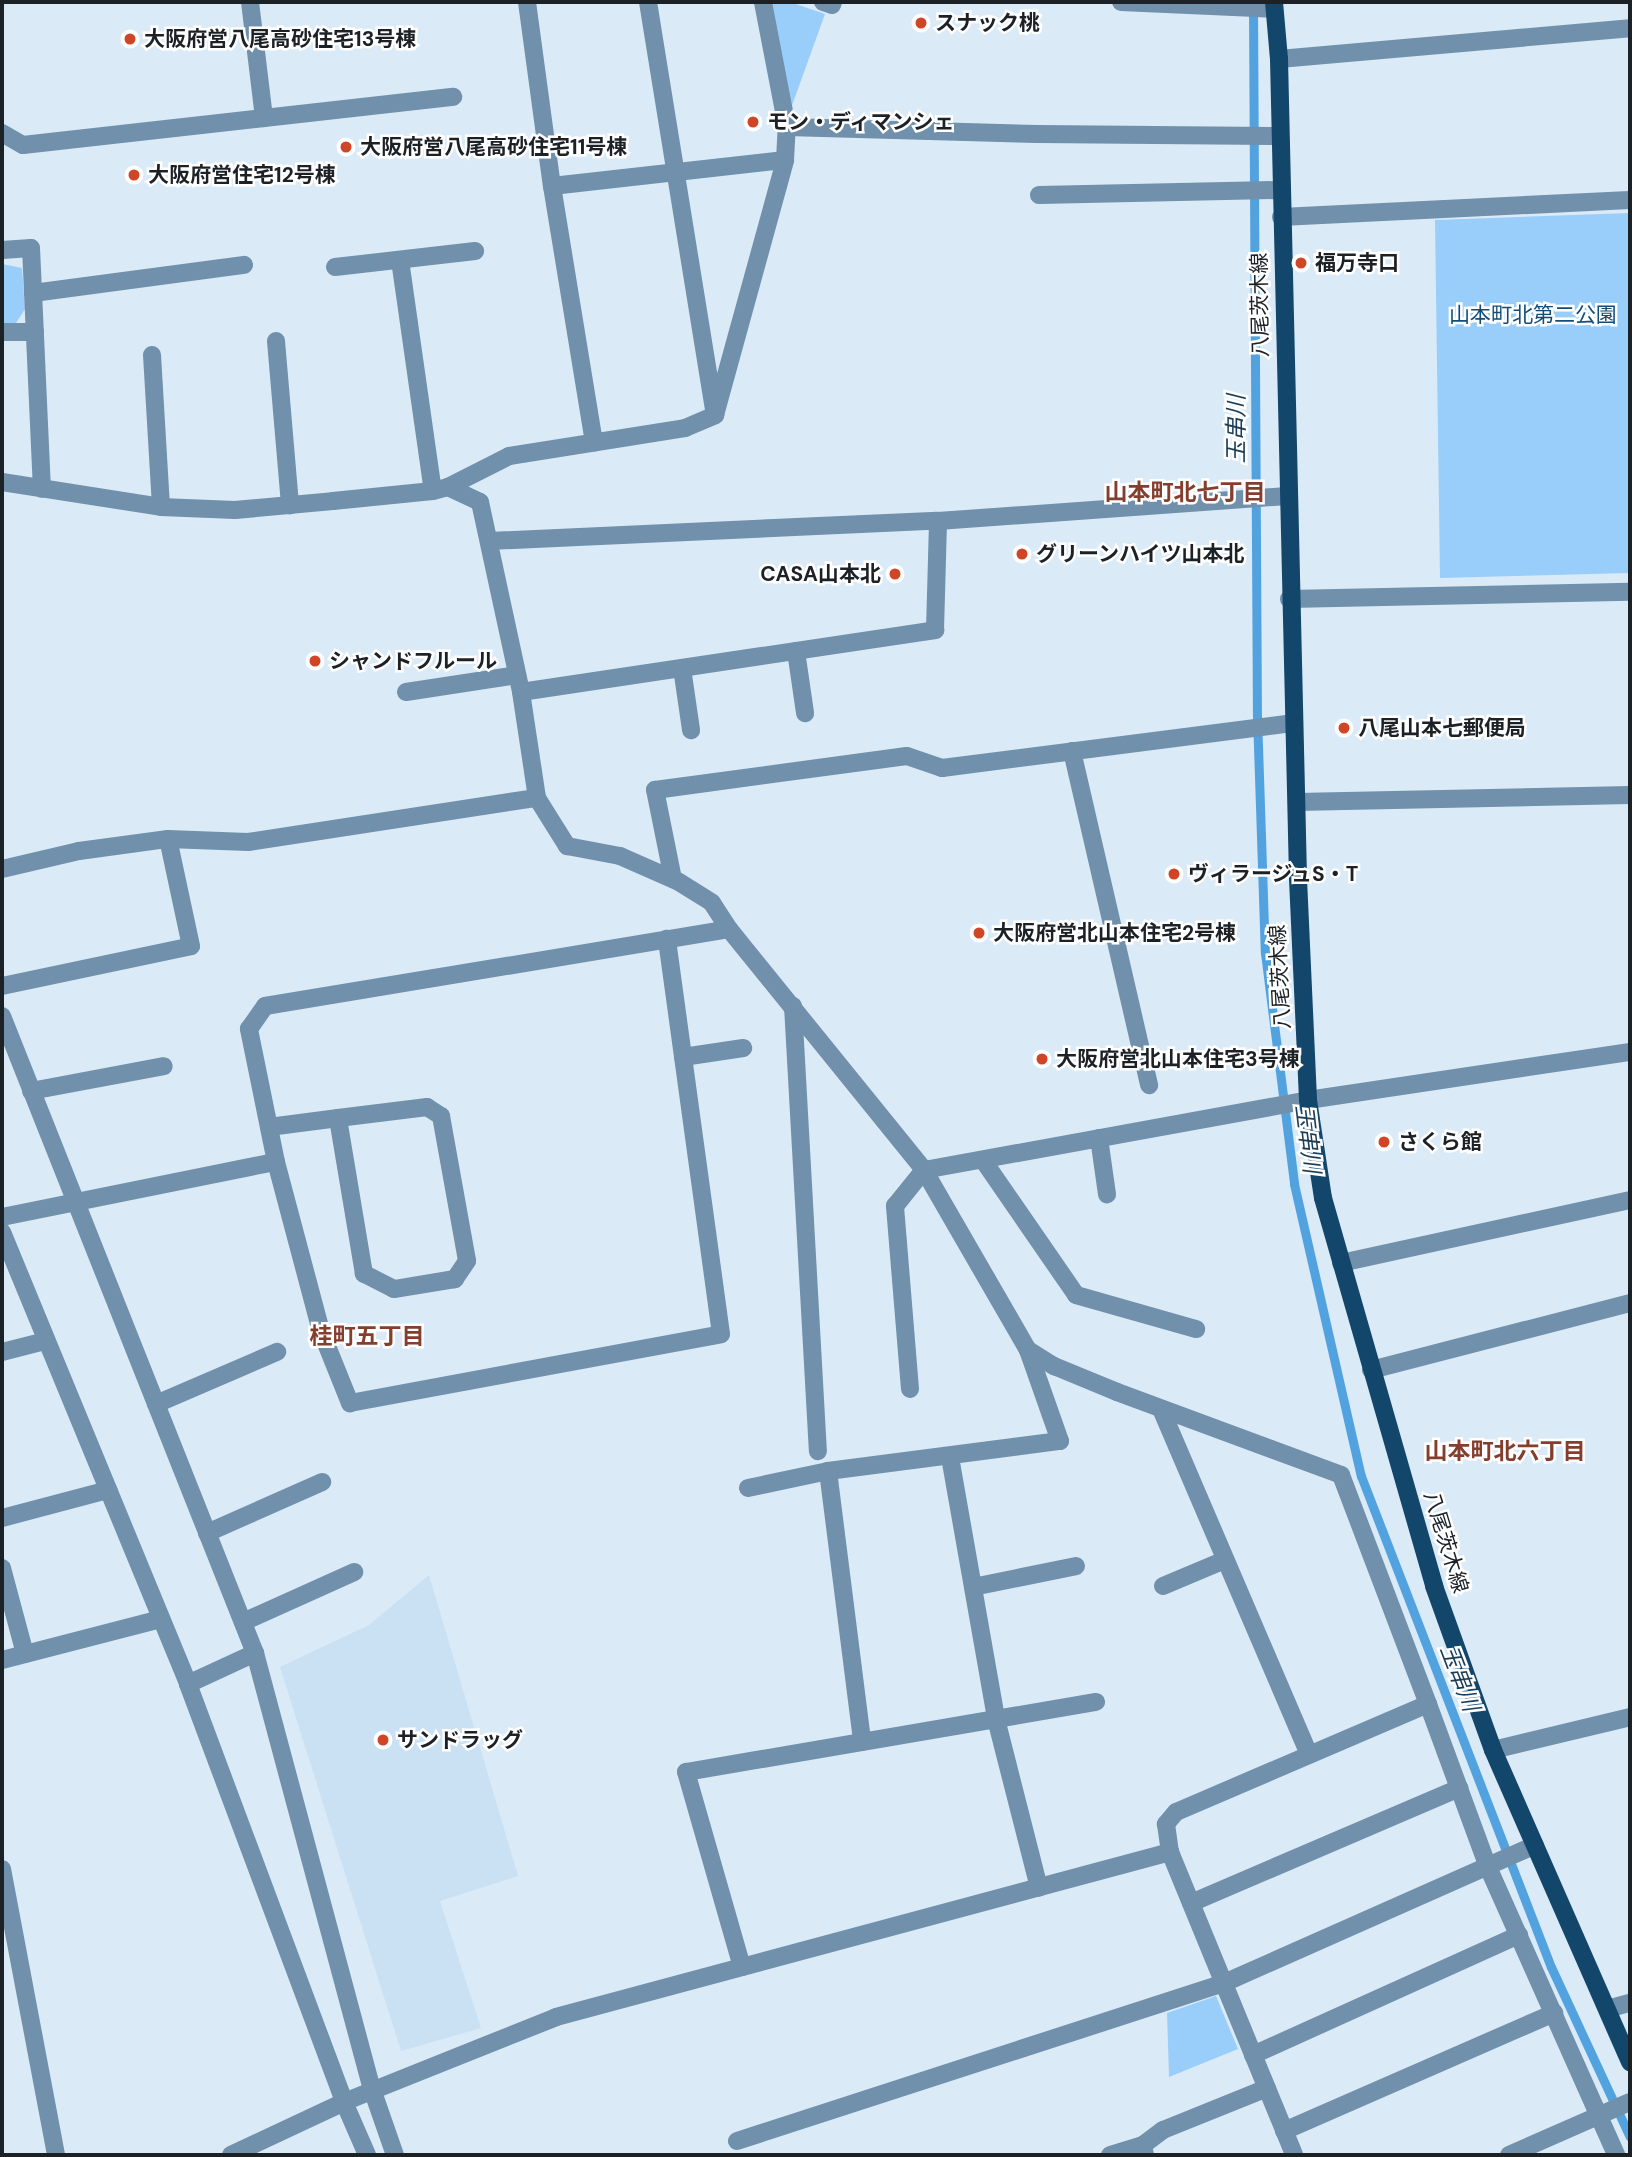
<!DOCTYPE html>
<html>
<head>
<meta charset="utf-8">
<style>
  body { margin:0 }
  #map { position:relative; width:1632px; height:2157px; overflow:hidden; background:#daeaf7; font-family:"DM Sans","Noto Sans JP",sans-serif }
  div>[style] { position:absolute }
  .built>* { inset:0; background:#cae0f3 }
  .green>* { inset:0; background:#9acefa }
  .stream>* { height:9px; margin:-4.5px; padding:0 4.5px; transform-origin:4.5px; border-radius:4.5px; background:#53a2e0 }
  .minor>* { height:18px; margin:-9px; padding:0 9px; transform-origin:9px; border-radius:9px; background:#7090ab }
  .major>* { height:18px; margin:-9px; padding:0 9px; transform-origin:9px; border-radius:9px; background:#13466b }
  .dots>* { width:19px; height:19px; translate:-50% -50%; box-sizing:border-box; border:4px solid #fff; border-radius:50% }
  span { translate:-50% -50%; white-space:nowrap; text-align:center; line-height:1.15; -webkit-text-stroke:5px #fff; paint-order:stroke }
  .poi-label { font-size:21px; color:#1c2126; font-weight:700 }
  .left { translate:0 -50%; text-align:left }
  .right { translate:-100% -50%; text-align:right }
  .street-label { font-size:21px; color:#1c2126 }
  .park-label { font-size:21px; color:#114d76 }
  .water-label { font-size:23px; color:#1b3d57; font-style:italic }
  .neighbourhood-label { font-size:23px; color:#843e2e; font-weight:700 }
  .frame { position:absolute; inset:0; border:4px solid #1c2126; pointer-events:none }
</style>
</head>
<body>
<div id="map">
  <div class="built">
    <i style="clip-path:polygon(429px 1575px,518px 1876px,440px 1901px,481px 2028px,401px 2051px,280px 1667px,369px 1625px)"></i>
  </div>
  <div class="green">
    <i style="clip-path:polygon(768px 2px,790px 2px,825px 14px,790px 111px)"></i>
    <i style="clip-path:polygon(1630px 213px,1630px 573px,1440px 578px,1435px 220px)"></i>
    <i style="clip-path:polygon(2px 264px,22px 268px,25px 309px,16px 323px,2px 323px)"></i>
    <i style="clip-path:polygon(1216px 1996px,1238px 2049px,1169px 2077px,1167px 2013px)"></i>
  </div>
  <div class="stream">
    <i style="left:1253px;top:7px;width:709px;rotate:89.68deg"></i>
    <i style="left:1257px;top:716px;width:237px;rotate:88.1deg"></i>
    <i style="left:1265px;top:953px;width:233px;rotate:82.8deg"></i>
    <i style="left:1294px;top:1184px;width:300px;rotate:77.1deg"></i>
    <i style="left:1361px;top:1476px;width:526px;rotate:68.85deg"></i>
    <i style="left:1551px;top:1967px;width:187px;rotate:65.1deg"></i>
  </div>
  <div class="minor">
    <i style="left:250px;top:2px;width:117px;rotate:83.1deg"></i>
    <i style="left:527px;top:2px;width:186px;rotate:82.3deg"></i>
    <i style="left:552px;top:186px;width:260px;rotate:80.7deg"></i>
    <i style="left:648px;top:2px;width:411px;rotate:80.8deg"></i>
    <i style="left:823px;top:2px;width:9px;rotate:18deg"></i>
    <i style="left:832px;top:5px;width:3px;rotate:-72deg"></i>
    <i style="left:1121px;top:2px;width:153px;rotate:2.6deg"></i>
    <i style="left:1279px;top:59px;width:352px;rotate:-5deg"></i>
    <i style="left:787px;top:127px;width:250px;rotate:1.6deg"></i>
    <i style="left:1037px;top:134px;width:243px;rotate:0.5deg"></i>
    <i style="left:2px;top:133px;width:24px;rotate:30deg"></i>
    <i style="left:23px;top:145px;width:433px;rotate:-6.4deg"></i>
    <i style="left:552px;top:186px;width:234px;rotate:-6.4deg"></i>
    <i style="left:1039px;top:195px;width:242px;rotate:-1.2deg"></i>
    <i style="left:1281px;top:217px;width:349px;rotate:-2.8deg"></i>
    <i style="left:2px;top:250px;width:29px;rotate:-4deg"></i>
    <i style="left:31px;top:248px;width:241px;rotate:87.4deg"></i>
    <i style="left:400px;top:260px;width:233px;rotate:81.9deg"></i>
    <i style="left:335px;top:267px;width:141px;rotate:-6.5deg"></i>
    <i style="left:33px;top:293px;width:213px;rotate:-7.6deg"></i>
    <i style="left:2px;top:332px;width:33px"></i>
    <i style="left:276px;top:341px;width:165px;rotate:85.1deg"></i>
    <i style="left:152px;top:355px;width:152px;rotate:86.6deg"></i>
    <i style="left:2px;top:482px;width:161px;rotate:8.9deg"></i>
    <i style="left:161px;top:507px;width:74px;rotate:2.3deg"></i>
    <i style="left:235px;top:510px;width:98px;rotate:-5.2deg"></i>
    <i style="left:333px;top:501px;width:100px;rotate:-5.7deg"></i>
    <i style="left:433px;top:491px;width:16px;rotate:-15deg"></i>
    <i style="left:448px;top:487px;width:68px;rotate:-26.9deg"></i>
    <i style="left:509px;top:456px;width:178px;rotate:-9deg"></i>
    <i style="left:685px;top:428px;width:33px;rotate:-23deg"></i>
    <i style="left:715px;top:415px;width:264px;rotate:-74.6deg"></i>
    <i style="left:785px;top:160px;width:33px;rotate:-87deg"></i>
    <i style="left:787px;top:127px;width:127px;rotate:-100.9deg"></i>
    <i style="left:448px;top:487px;width:35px;rotate:25deg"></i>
    <i style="left:480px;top:502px;width:194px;rotate:77.8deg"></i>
    <i style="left:521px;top:692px;width:107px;rotate:81.4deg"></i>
    <i style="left:537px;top:798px;width:57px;rotate:58deg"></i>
    <i style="left:567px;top:846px;width:54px;rotate:10.7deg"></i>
    <i style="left:620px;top:856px;width:64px;rotate:23.8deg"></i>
    <i style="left:679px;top:882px;width:39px;rotate:32deg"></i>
    <i style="left:712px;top:903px;width:31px;rotate:57deg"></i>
    <i style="left:729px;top:929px;width:310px;rotate:51deg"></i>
    <i style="left:924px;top:1170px;width:208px;rotate:60deg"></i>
    <i style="left:1028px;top:1350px;width:31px;rotate:32deg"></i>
    <i style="left:1054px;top:1366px;width:68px;rotate:22.4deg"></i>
    <i style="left:1117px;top:1392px;width:239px;rotate:20.3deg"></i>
    <i style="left:1341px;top:1475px;width:245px;rotate:69.2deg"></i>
    <i style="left:1428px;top:1704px;width:274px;rotate:156.8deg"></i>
    <i style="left:1176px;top:1812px;width:16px;rotate:130deg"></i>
    <i style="left:1166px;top:1824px;width:28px;rotate:82deg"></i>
    <i style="left:489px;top:541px;width:449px;rotate:-2.6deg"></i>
    <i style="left:938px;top:521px;width:350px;rotate:-4.1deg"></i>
    <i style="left:1289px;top:599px;width:341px;rotate:-1.2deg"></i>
    <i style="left:796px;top:651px;width:63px;rotate:81.7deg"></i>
    <i style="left:682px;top:668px;width:63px;rotate:81.7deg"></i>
    <i style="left:406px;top:692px;width:112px;rotate:-8.7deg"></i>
    <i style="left:521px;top:692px;width:419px;rotate:-8.5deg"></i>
    <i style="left:935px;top:630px;width:109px;rotate:-88.4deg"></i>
    <i style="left:1072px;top:751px;width:343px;rotate:77deg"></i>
    <i style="left:1297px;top:802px;width:333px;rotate:-1.2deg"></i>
    <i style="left:2px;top:869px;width:79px;rotate:-13.2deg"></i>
    <i style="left:79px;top:851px;width:90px;rotate:-7.7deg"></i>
    <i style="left:168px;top:839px;width:80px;rotate:2.1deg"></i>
    <i style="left:248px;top:842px;width:292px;rotate:-8.7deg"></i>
    <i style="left:673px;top:879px;width:91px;rotate:-101.4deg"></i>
    <i style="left:655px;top:790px;width:254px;rotate:-7.7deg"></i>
    <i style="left:907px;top:756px;width:37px;rotate:19deg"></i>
    <i style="left:942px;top:768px;width:355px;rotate:-7.3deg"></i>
    <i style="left:2px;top:986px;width:193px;rotate:-11.9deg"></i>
    <i style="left:191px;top:946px;width:109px;rotate:-102.1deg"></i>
    <i style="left:793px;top:1006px;width:446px;rotate:86.8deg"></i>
    <i style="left:2px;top:1016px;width:685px;rotate:68.34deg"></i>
    <i style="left:255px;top:1653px;width:455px;rotate:75deg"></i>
    <i style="left:373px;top:2092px;width:67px;rotate:70.8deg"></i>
    <i style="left:683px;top:1057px;width:61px;rotate:-8.5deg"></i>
    <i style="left:31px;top:1091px;width:135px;rotate:-10.6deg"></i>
    <i style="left:269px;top:1127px;width:70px;rotate:-7.4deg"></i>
    <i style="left:338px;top:1118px;width:90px;rotate:-7deg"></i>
    <i style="left:427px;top:1107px;width:17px;rotate:33deg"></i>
    <i style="left:441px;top:1116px;width:147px;rotate:79.8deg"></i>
    <i style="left:467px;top:1261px;width:22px;rotate:124deg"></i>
    <i style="left:455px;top:1279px;width:62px;rotate:170.7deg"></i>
    <i style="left:394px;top:1289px;width:34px;rotate:-153deg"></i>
    <i style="left:364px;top:1274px;width:158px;rotate:-99.5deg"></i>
    <i style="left:1099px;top:1138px;width:57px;rotate:81.9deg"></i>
    <i style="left:983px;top:1160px;width:164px;rotate:55.4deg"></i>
    <i style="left:1076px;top:1295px;width:125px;rotate:15.8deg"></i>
    <i style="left:276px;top:1162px;width:175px;rotate:75.1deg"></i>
    <i style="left:321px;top:1331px;width:78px;rotate:68.1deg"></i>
    <i style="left:350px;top:1403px;width:377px;rotate:-10.5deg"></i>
    <i style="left:721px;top:1334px;width:399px;rotate:-97.8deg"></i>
    <i style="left:2px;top:1217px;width:279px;rotate:-11.4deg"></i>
    <i style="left:276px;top:1162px;width:136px;rotate:-101.5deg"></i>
    <i style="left:249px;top:1029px;width:28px;rotate:-55deg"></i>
    <i style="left:265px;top:1006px;width:470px;rotate:-9.4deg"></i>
    <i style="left:2px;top:1232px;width:489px;rotate:67.6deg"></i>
    <i style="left:188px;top:1684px;width:446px;rotate:69.5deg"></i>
    <i style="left:344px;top:2102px;width:58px;rotate:66.5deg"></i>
    <i style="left:1341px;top:1263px;width:296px;rotate:-12.3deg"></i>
    <i style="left:2px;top:1352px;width:44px;rotate:-14.3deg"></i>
    <i style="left:1371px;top:1370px;width:268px;rotate:-14.5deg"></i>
    <i style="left:910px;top:1389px;width:184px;rotate:-94.7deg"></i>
    <i style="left:895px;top:1206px;width:46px;rotate:-51.1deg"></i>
    <i style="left:924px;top:1170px;width:390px;rotate:-10.3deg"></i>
    <i style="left:1308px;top:1100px;width:326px;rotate:-8.5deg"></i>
    <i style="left:156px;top:1404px;width:132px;rotate:-23.3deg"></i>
    <i style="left:1161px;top:1409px;width:376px;rotate:66.8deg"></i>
    <i style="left:950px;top:1457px;width:266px;rotate:80deg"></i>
    <i style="left:996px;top:1719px;width:174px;rotate:75.7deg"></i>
    <i style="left:828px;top:1471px;width:273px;rotate:82.8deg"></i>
    <i style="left:748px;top:1488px;width:82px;rotate:-12deg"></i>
    <i style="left:828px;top:1471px;width:234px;rotate:-7.4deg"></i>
    <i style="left:1060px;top:1441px;width:96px;rotate:-109.4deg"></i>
    <i style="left:2px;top:1518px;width:110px;rotate:-14.8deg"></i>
    <i style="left:207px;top:1533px;width:126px;rotate:-23.9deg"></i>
    <i style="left:2px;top:1568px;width:89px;rotate:75deg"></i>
    <i style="left:1163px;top:1586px;width:67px;rotate:-22.8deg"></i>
    <i style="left:973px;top:1587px;width:105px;rotate:-11.5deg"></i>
    <i style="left:243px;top:1622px;width:122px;rotate:-24.2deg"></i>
    <i style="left:2px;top:1660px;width:163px;rotate:-14.5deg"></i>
    <i style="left:188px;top:1684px;width:74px;rotate:-24.8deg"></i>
    <i style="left:1428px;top:1704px;width:174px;rotate:69.8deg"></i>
    <i style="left:1488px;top:1867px;width:315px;rotate:66deg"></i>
    <i style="left:1493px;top:1750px;width:141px;rotate:-13.5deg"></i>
    <i style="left:2px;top:1869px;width:291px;rotate:79.3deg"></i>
    <i style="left:1191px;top:1903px;width:292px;rotate:-23.2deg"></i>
    <i style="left:742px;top:1967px;width:203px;rotate:-106deg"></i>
    <i style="left:686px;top:1772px;width:416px;rotate:-9.7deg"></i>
    <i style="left:1607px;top:2009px;width:24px;rotate:-15deg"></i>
    <i style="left:1253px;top:2055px;width:292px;rotate:-24.3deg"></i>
    <i style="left:1284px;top:2131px;width:295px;rotate:-23.6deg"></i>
    <i style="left:737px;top:2141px;width:512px;rotate:-17.97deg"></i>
    <i style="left:1224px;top:1983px;width:340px;rotate:-23.9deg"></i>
    <i style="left:1143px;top:2145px;width:25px;rotate:-37deg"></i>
    <i style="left:1163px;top:2130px;width:112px;rotate:-22deg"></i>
    <i style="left:231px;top:2155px;width:125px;rotate:-25.1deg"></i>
    <i style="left:344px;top:2102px;width:228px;rotate:-21.8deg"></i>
    <i style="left:556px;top:2017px;width:636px;rotate:-15.04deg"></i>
    <i style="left:1170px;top:1852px;width:327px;rotate:67.7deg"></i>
    <i style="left:1110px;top:2155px;width:34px;rotate:-17deg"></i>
    <i style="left:1143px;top:2145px;width:10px;rotate:79deg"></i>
    <i style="left:1509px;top:2155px;width:132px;rotate:-23.7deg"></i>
  </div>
  <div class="major">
    <i style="left:1274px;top:2px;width:57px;rotate:85deg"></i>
    <i style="left:1279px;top:59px;width:820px;rotate:88.67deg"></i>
    <i style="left:1298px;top:879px;width:221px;rotate:87.4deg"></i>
    <i style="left:1308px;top:1100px;width:99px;rotate:81.3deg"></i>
    <i style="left:1323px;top:1198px;width:404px;rotate:74deg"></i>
    <i style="left:1434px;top:1586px;width:174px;rotate:70.2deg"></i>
    <i style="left:1493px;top:1750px;width:341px;rotate:66.3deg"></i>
  </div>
  <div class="dots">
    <i style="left:921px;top:23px;background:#cf4525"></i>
    <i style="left:130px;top:39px;background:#cf4525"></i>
    <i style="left:753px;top:122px;background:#cf4525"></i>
    <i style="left:346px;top:147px;background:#cf4525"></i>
    <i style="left:134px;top:175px;background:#cf4525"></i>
    <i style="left:1301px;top:263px;background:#cf4525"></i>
    <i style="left:1022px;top:554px;background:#cf4525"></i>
    <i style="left:895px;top:574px;background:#cf4525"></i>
    <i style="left:315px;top:661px;background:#cf4525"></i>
    <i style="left:1344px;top:728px;background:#cf4525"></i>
    <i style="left:1174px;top:874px;background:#cf4525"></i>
    <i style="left:979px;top:933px;background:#cf4525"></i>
    <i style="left:1042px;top:1059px;background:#cf4525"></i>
    <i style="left:1384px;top:1142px;background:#cf4525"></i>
    <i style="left:383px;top:1740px;background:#cf4525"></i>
  </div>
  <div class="poi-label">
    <span class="left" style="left:935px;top:23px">スナック桃</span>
    <span class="left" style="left:144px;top:39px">大阪府営八尾高砂住宅13号棟</span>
    <span class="left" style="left:767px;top:122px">モン・ディマンシェ</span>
    <span class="left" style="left:360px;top:147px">大阪府営八尾高砂住宅11号棟</span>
    <span class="left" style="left:148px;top:175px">大阪府営住宅12号棟</span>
    <span class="left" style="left:1315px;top:263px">福万寺口</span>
    <span class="left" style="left:1036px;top:554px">グリーンハイツ山本北</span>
    <span class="right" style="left:881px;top:574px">CASA山本北</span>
    <span class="left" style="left:329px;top:661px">シャンドフルール</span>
    <span class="left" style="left:1358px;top:728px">八尾山本七郵便局</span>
    <span class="left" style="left:1188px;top:874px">ヴィラージュS・T</span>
    <span class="left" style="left:993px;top:933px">大阪府営北山本住宅2号棟</span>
    <span class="left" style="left:1056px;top:1059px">大阪府営北山本住宅3号棟</span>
    <span class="left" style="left:1398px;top:1142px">さくら館</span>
    <span class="left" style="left:397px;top:1740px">サンドラッグ</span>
  </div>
  <div class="street-label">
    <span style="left:1260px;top:305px;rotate:-91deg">八尾茨木線</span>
    <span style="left:1280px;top:977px;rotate:-93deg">八尾茨木線</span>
    <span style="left:1446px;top:1542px;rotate:73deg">八尾茨木線</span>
  </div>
  <div class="park-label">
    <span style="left:1533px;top:315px">山本町北第二公園</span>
  </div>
  <div class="water-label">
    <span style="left:1236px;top:429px;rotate:-90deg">玉串川</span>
    <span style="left:1308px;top:1139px;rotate:83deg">玉串川</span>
    <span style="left:1460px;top:1678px;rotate:69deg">玉串川</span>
  </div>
  <div class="neighbourhood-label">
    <span style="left:1185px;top:492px">山本町北七丁目</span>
    <span style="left:367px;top:1336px">桂町五丁目</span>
    <span style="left:1505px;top:1451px">山本町北六丁目</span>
  </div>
  <div class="frame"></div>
</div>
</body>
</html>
